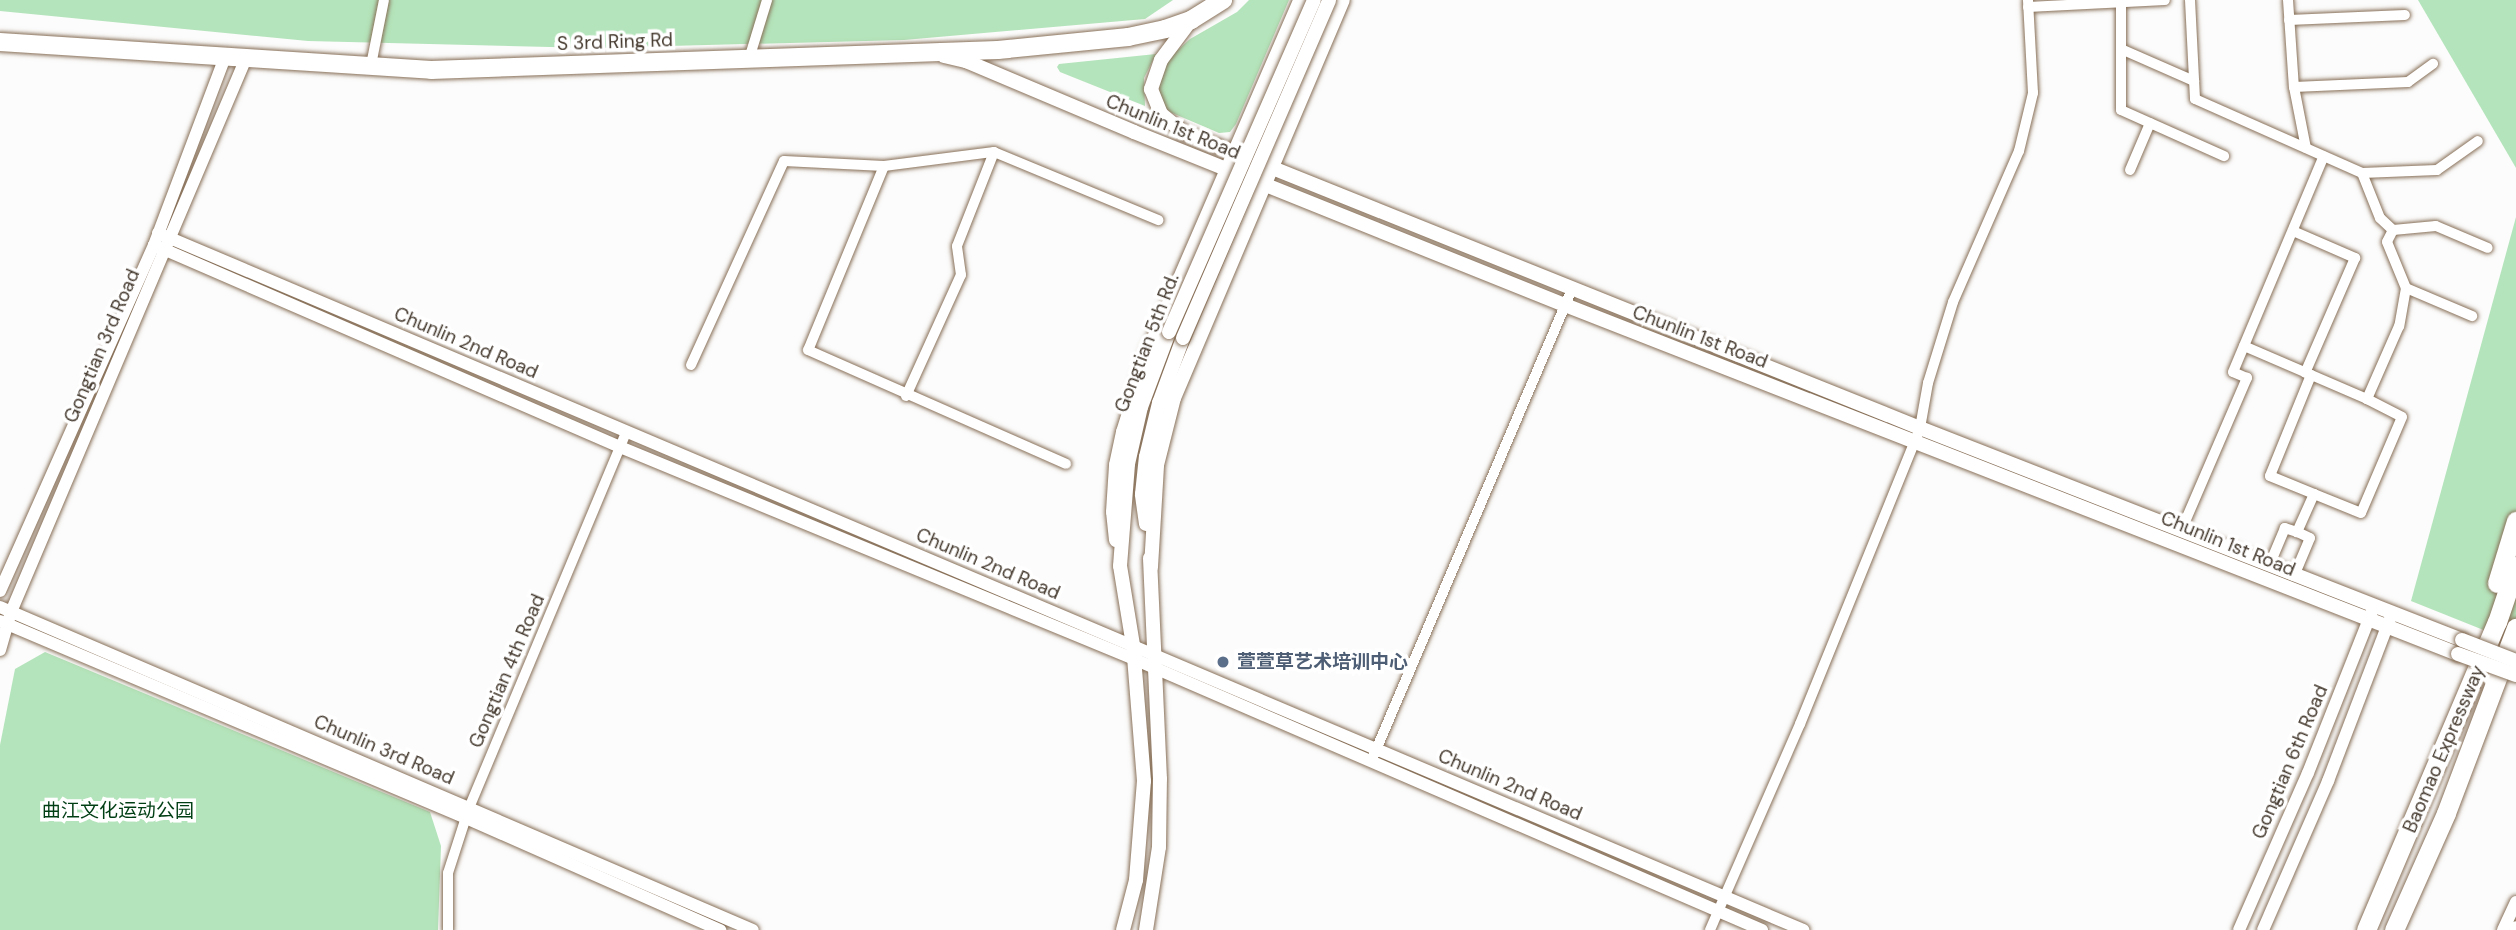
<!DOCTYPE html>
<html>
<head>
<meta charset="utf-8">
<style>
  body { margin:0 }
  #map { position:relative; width:2516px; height:930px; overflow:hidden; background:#fcfcfc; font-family:"DM Sans","Noto Sans SC",sans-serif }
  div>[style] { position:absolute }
  .green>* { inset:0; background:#b4e4bb }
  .roads { filter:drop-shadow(0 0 2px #887058) drop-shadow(0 0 2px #887058) }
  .minor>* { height:10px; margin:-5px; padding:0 5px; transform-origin:5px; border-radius:5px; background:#fff }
  .tertiary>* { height:12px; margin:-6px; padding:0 6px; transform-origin:6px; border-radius:6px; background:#fff }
  .secondary>* { height:14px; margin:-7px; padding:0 7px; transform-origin:7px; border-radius:7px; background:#fff }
  .trunk>* { height:18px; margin:-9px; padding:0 9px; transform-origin:9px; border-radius:9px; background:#fff }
  .motorway>* { height:19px; margin:-9.5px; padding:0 9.5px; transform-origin:9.5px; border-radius:9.5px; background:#fff }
  .bridges { filter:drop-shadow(0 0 2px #887058) drop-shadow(0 0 2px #887058) }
  .secondary-bridge>* { height:14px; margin:-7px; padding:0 7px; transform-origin:7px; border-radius:7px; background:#fff }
  .dots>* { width:19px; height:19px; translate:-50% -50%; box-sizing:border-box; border:4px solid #fff; border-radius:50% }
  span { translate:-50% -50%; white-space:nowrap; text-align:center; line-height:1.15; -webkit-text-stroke:7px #fff; paint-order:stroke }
  .street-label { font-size:19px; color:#463b30 }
  .service-label { font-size:19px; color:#4e5e75; font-weight:700 }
  .left { translate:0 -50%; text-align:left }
  .park-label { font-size:19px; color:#003e14 }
</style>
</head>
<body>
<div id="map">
  <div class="green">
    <i style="clip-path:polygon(0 0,1173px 0,1145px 19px,904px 40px,592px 48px,308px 41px,0 11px)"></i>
    <i style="clip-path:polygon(1249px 0,1289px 0,1236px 124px,1230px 132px,1219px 133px,1170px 112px,1160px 102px,1159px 80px,1169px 58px,1190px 39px,1237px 12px)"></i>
    <i style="clip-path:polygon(2418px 0,2516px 0,2516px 168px)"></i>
    <i style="clip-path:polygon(1156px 54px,1144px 78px,1145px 106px,1060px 72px,1057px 67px,1059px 64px)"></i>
    <i style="clip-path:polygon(2516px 217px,2516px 643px,2411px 601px)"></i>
    <i style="clip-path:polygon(45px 652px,430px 812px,441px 846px,438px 930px,0 930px,0 745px,15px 669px)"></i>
  </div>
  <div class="roads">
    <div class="minor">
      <i style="left:2190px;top:0;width:99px;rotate:87.1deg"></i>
      <i style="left:2195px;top:99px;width:183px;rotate:23.9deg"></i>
      <i style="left:2362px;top:173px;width:48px;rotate:68.2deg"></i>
      <i style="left:2380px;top:218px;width:18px;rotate:43deg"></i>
      <i style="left:2393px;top:230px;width:13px;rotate:117deg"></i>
      <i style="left:2387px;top:242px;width:50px;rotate:67.6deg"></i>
      <i style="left:2406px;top:288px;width:39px;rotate:100deg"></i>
      <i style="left:2399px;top:326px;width:80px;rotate:113.7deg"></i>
      <i style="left:2367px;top:399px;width:39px;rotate:27deg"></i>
      <i style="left:2402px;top:417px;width:104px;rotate:113.1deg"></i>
      <i style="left:2361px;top:513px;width:51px;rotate:-158deg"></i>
      <i style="left:2314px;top:494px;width:42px;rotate:114.1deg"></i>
      <i style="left:2297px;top:532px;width:13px;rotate:-162deg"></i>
      <i style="left:2285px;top:528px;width:41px;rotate:112.8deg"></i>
      <i style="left:2288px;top:0;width:87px;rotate:86.1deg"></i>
      <i style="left:2294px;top:87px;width:62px;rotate:78.9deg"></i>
      <i style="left:2121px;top:2px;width:108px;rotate:90deg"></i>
      <i style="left:2121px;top:110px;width:113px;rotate:24.1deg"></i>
      <i style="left:2028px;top:7px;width:137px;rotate:-2.9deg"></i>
      <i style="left:2289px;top:20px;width:116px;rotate:-2.5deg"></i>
      <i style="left:2121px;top:49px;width:80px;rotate:23.7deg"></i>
      <i style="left:749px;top:59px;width:62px;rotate:-73deg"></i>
      <i style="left:371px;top:65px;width:66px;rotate:-78.7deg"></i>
      <i style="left:2294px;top:87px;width:114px;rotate:-2.5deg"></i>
      <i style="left:2408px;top:82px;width:31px;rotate:-36deg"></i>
      <i style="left:884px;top:166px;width:199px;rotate:112.4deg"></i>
      <i style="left:808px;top:350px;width:282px;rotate:23.8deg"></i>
      <i style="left:2130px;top:170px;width:51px;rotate:-66.9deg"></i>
      <i style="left:2362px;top:173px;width:75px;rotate:-2.3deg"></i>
      <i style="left:2437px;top:170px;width:50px;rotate:-35.3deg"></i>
      <i style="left:2393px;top:230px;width:43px;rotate:-5.3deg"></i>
      <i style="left:2436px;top:226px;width:56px;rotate:22.9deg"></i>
      <i style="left:2293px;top:231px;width:68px;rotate:23.5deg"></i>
      <i style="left:2355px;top:258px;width:125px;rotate:113.5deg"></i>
      <i style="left:2406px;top:288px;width:72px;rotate:23deg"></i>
      <i style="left:2244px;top:346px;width:134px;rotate:23.3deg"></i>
      <i style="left:691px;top:365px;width:224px;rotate:-65.5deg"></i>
      <i style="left:784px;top:161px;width:100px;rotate:2.9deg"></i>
      <i style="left:884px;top:166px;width:111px;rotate:-7.3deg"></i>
      <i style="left:994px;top:152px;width:178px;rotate:22.5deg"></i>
      <i style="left:2311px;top:375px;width:109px;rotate:112.1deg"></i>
      <i style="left:2270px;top:476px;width:48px;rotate:22.2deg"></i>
      <i style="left:906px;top:396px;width:133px;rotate:-65.6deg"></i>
      <i style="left:961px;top:275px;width:29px;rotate:-98deg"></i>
      <i style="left:957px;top:246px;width:101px;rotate:-68.5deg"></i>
      <i style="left:2181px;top:531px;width:167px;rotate:-66.7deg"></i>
      <i style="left:2247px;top:378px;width:15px;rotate:-157deg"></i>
      <i style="left:2233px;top:372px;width:234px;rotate:-67.2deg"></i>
      <i style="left:2294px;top:576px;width:41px;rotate:-67.2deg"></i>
      <i style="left:2310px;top:538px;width:14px;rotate:-155deg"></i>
      <i style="left:1373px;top:757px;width:509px;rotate:-66.96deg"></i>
      <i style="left:448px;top:930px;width:57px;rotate:-90deg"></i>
      <i style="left:448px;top:873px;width:68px;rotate:-72.1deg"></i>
      <i style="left:469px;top:808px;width:407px;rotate:-67.3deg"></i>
      <i style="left:1710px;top:930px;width:225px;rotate:-66.4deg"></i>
      <i style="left:1800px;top:724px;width:319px;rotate:-67.9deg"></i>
      <i style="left:1920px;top:428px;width:46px;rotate:-79.9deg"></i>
      <i style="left:1928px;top:383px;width:85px;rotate:-72.8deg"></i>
      <i style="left:1953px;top:302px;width:165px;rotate:-66.4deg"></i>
      <i style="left:2019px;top:151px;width:60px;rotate:-76.4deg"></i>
      <i style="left:2033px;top:93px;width:93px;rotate:-93.1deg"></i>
    </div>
    <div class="tertiary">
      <i style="left:158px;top:233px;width:1787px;rotate:22.96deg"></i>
      <i style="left:154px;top:245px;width:508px;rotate:23.44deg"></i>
      <i style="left:620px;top:447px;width:556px;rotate:22.41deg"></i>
      <i style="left:1134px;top:659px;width:684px;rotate:23.34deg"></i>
      <i style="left:0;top:591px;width:379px;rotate:-66deg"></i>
      <i style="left:154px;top:245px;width:201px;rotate:-69.3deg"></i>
      <i style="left:0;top:607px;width:819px;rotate:23.22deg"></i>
      <i style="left:0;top:621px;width:506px;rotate:22.92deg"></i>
      <i style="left:466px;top:818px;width:278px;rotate:23.8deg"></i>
      <i style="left:0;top:650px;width:40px;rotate:-74deg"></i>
      <i style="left:11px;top:612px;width:602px;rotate:-67.01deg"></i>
      <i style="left:2239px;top:930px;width:171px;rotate:-66.3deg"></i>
      <i style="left:2308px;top:773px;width:174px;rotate:-68.4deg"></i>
      <i style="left:2263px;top:930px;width:163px;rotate:-66.4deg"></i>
      <i style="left:2328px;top:781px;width:173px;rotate:-69.1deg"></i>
      <i style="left:2503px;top:930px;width:31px;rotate:-65deg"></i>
      <i style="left:2515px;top:930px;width:3px;rotate:-72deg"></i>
    </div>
    <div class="secondary">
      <i style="left:1191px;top:20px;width:50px;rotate:126.9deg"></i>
      <i style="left:1161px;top:60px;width:31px;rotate:109deg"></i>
      <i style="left:1151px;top:89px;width:27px;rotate:68deg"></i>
      <i style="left:1161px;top:114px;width:28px;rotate:39deg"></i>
      <i style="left:1183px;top:132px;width:794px;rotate:21.88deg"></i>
      <i style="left:1920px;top:428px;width:582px;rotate:21.36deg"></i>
      <i style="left:944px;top:56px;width:23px;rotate:13deg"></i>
      <i style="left:966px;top:61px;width:182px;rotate:22.9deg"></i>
      <i style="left:1134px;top:132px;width:464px;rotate:21.9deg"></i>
      <i style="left:1565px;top:305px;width:959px;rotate:21.35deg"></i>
      <i style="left:1146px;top:524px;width:30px;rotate:-98deg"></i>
      <i style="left:1142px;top:494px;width:37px;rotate:-84deg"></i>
      <i style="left:1146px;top:457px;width:56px;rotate:-76.5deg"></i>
      <i style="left:1159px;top:403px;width:69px;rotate:-69.7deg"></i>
      <i style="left:1116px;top:540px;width:28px;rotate:-96deg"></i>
      <i style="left:1113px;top:512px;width:47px;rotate:-86.3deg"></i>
      <i style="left:1116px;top:465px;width:34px;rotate:-78deg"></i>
      <i style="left:1123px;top:432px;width:84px;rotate:-72.6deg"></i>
      <i style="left:1148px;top:352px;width:383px;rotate:-66.6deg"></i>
      <i style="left:1151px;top:567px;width:102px;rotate:-86.6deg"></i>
      <i style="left:1157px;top:465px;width:69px;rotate:-75.8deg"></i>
      <i style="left:1174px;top:398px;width:432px;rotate:-67deg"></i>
      <i style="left:1123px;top:930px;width:52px;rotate:-75.4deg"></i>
      <i style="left:1136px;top:880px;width:99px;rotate:-85.4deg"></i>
      <i style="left:1144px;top:781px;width:136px;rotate:-94.6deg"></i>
      <i style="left:1133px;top:645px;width:80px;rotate:-99.3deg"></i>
      <i style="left:1120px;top:566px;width:102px;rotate:-85.5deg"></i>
      <i style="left:1128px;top:464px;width:58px;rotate:-77.2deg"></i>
      <i style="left:1141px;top:407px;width:80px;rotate:-69.5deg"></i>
      <i style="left:1146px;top:930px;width:84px;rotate:-81.1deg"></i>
      <i style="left:1159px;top:847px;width:68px;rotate:-89.2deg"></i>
      <i style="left:1160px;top:779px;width:221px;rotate:-92.6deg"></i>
    </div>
    <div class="trunk">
      <i style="left:0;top:42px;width:432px;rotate:3.7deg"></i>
      <i style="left:431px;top:70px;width:567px;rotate:-2.02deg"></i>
      <i style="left:998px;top:50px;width:131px;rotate:-5.7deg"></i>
      <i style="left:1128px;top:37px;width:38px;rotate:-12deg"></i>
      <i style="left:1165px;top:29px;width:28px;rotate:-19deg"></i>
      <i style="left:1191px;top:20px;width:38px;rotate:-32deg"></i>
    </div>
    <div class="motorway">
      <i style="left:2497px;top:583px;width:65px;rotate:-73deg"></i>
      <i style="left:2366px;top:930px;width:335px;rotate:-67deg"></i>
      <i style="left:2497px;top:622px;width:59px;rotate:-71.3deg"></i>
      <i style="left:2394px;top:930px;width:128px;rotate:-66deg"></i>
      <i style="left:2446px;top:813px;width:198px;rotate:-69.3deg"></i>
    </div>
  </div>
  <div class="bridges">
    <div class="secondary-bridge">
      <i style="left:1169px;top:332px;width:362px;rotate:-66.4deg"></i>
      <i style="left:1183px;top:338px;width:368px;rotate:-66.6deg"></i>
      <i style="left:2462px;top:640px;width:58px;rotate:21.3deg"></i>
      <i style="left:2458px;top:654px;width:62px;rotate:19.9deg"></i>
    </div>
  </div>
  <div class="dots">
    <i style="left:1223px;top:662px;background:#5c6f8a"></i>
  </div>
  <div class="street-label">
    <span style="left:615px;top:42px;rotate:-2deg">S 3rd Ring Rd</span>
    <span style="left:1173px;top:127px;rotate:22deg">Chunlin 1st Road</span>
    <span style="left:1700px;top:337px;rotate:21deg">Chunlin 1st Road</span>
    <span style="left:466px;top:343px;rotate:23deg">Chunlin 2nd Road</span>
    <span style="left:1147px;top:343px;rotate:-69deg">Gongtian 5th Rd.</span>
    <span style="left:102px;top:346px;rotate:-67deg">Gongtian 3rd Road</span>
    <span style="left:2228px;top:544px;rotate:22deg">Chunlin 1st Road</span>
    <span style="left:988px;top:564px;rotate:23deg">Chunlin 2nd Road</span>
    <span style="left:507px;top:671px;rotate:-67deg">Gongtian 4th Road</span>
    <span style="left:2444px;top:749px;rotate:-67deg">Baomao Expressway</span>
    <span style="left:384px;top:750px;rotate:23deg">Chunlin 3rd Road</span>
    <span style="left:2290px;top:762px;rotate:-67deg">Gongtian 6th Road</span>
    <span style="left:1510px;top:785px;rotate:23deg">Chunlin 2nd Road</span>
  </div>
  <div class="service-label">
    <span class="left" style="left:1237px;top:662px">萱萱草艺术培训中心</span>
  </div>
  <div class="park-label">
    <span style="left:118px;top:811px">曲江文化运动公园</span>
  </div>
</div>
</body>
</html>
